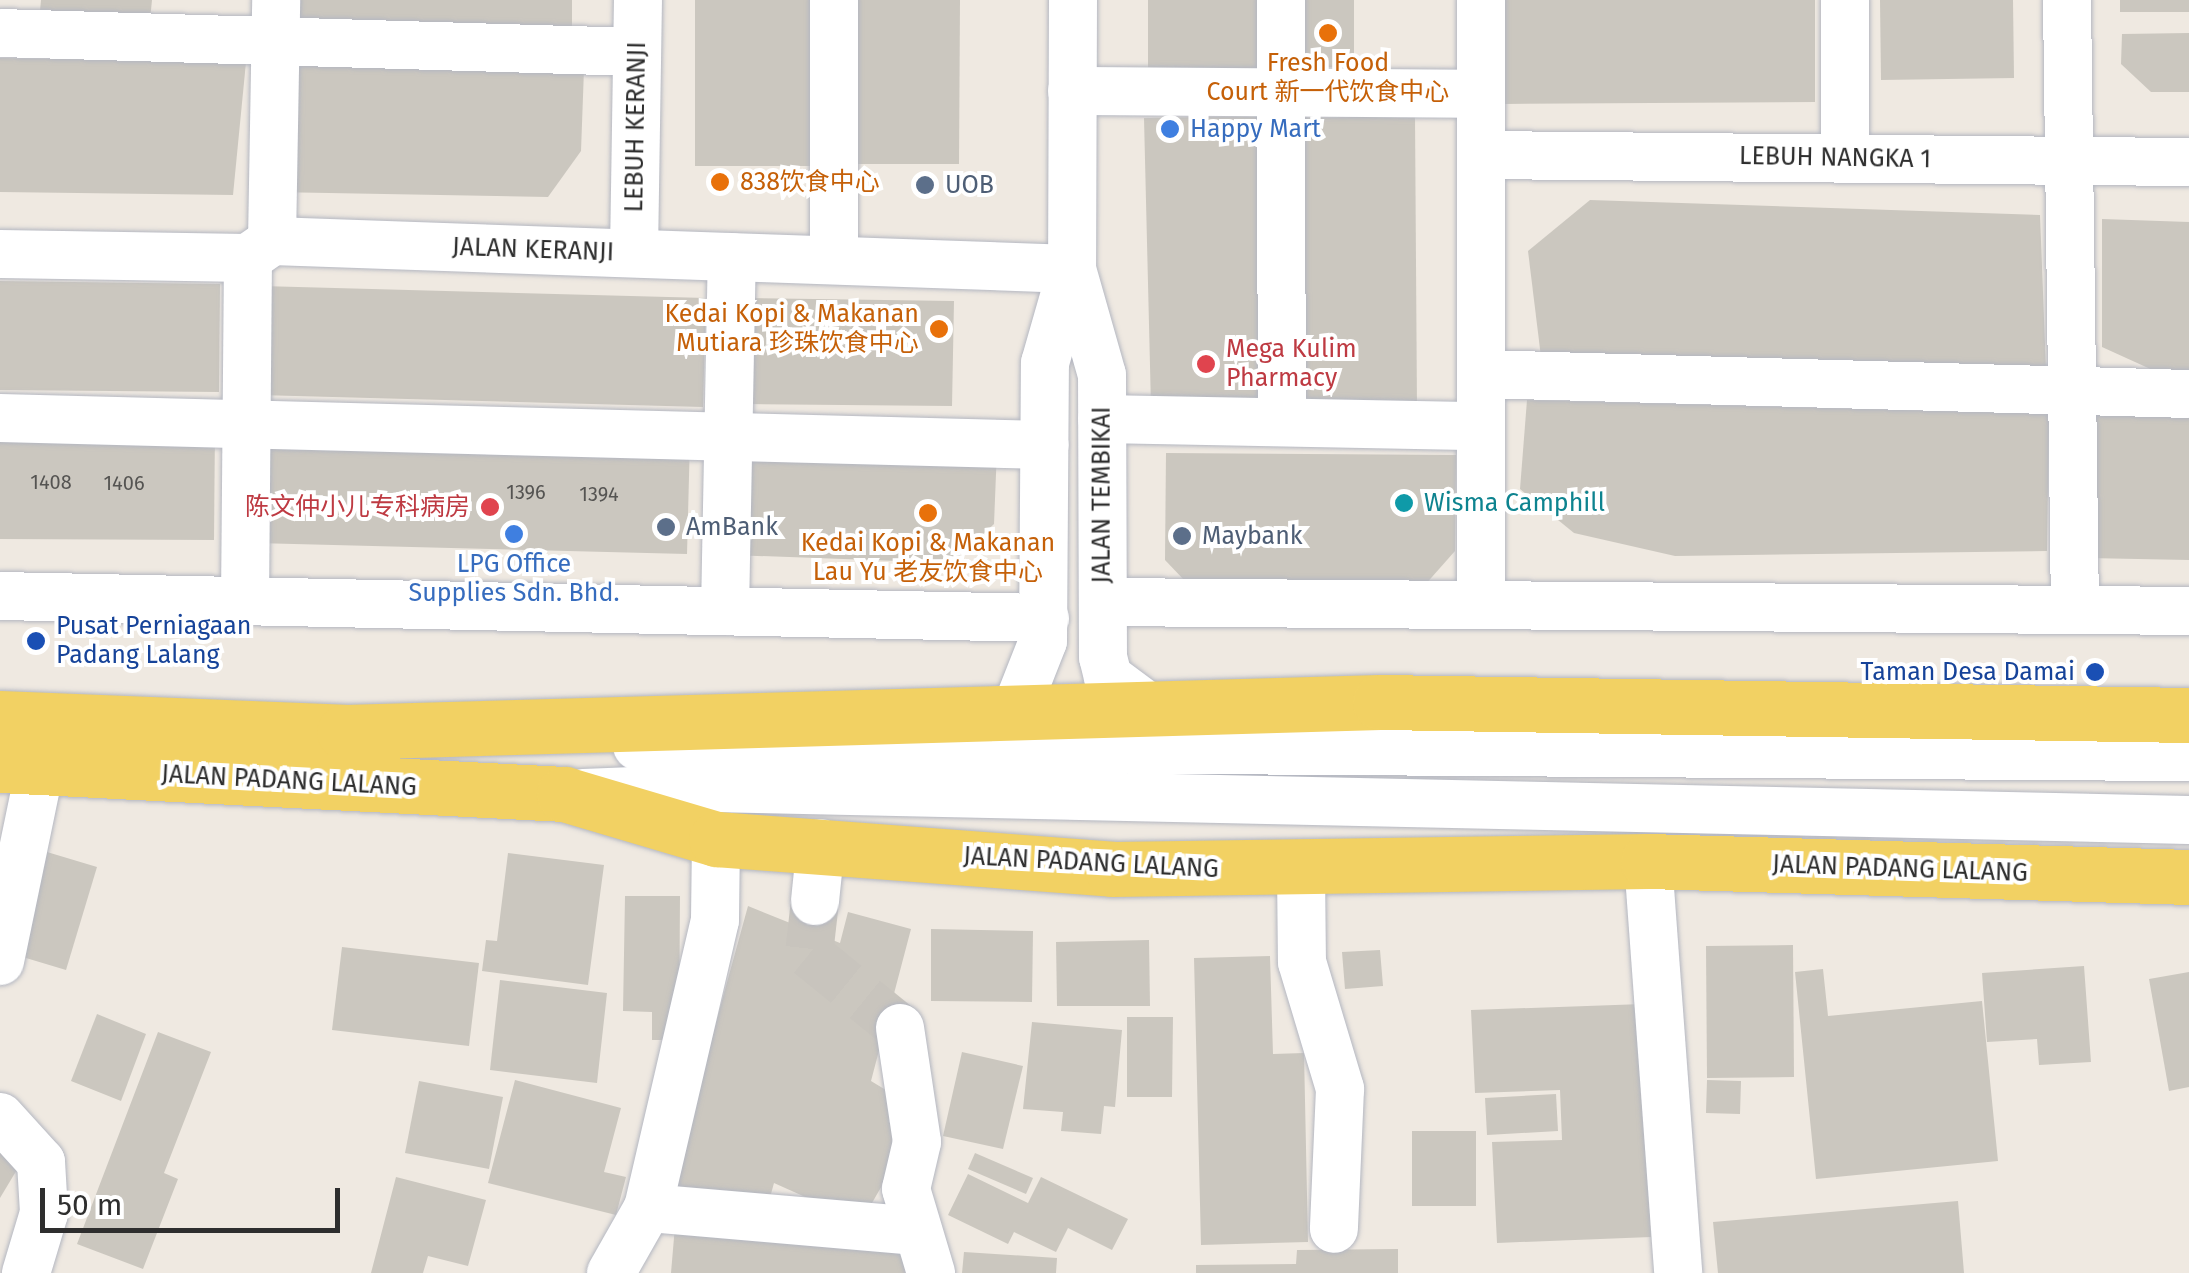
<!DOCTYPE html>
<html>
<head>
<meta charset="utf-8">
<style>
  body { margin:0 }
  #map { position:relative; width:2189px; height:1273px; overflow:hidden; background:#efe9e1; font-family:"Fira Sans","Noto Sans SC",sans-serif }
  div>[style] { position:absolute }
  .building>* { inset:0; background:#cbc7bf }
  .minor-tunnel>* { height:48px; margin-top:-24px; transform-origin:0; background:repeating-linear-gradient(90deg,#c8c4bd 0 48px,transparent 0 72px) }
  .roads { filter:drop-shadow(0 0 2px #b4b7c1) drop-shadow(0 0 2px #b4b7c1) }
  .minor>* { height:48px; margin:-24px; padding:0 24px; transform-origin:24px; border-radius:24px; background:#fff }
  .major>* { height:55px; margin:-27.5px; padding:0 27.5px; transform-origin:27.5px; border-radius:27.5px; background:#f2d163 }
  .dots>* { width:28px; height:28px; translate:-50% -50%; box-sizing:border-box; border:5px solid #fff; border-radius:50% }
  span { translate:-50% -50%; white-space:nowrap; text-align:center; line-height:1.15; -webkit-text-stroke:8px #fff; paint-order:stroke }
  .number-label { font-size:20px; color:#555452 }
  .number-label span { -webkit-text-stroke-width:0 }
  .food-label { font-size:25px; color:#c56008 }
  .left { translate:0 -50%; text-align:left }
  .right { translate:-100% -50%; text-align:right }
  .street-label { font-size:25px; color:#2e2e2e }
  .shop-label { font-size:25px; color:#366cbe }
  .service-label { font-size:25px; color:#4e5e75 }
  .health-label { font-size:25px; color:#be3a42 }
  .culture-label { font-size:25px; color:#0d838f }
  .transit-label { font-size:25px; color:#164399 }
  .scale { position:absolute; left:40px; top:1188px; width:300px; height:45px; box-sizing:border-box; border:5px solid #2e2e2e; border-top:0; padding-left:12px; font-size:30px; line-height:35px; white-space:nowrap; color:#2e2e2e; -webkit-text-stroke:8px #fff; paint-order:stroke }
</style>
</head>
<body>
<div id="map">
  <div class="building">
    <i style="clip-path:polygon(41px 0,152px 0,150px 20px,40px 11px)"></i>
    <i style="clip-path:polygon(290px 0,572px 0,572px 30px,290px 28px)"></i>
    <i style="clip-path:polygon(695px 0,811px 0,811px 166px,695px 166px)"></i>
    <i style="clip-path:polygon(846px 0,960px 0,959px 164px,845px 164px)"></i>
    <i style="clip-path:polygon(1148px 0,1261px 0,1262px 78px,1148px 78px)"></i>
    <i style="clip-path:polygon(1301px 0,1354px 0,1354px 67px,1301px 67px)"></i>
    <i style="clip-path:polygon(1504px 0,1815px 0,1815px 102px,1504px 104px)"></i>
    <i style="clip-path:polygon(1880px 0,2013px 0,2014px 78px,1881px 80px)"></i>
    <i style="clip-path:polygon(2120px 0,2189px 0,2189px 12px,2120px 12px)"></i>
    <i style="clip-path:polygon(2189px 33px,2189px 92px,2151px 92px,2121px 64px,2122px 34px)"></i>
    <i style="clip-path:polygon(0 58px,246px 62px,233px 195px,0 192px)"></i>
    <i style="clip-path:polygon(284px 62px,584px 69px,581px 151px,548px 197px,273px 192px)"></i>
    <i style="clip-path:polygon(1264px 116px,1265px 405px,1151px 407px,1144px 118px)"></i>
    <i style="clip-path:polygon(1415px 116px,1417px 410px,1299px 407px,1298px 118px)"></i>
    <i style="clip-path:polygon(1590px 200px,2040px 215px,2046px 370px,1541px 357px,1528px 251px)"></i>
    <i style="clip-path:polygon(2102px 219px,2189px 222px,2189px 372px,2157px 372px,2102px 347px)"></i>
    <i style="clip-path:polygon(0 281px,220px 284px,219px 392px,0 390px)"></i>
    <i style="clip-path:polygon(261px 286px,706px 298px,703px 407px,258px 395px)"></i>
    <i style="clip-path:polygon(748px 298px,954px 301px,952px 406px,746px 404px)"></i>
    <i style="clip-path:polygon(1527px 400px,2049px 414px,2047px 551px,1675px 556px,1574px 533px,1520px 489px)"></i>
    <i style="clip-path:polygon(2104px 409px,2189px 411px,2189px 560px,2087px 558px,2089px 421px)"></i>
    <i style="clip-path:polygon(0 425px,215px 427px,214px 540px,0 539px)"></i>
    <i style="clip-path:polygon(258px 428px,690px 438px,687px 554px,255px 543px)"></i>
    <i style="clip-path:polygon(735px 441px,997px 449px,994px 524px,952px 563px,731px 555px)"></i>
    <i style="clip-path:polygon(1166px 453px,1456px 455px,1455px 551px,1424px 586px,1185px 581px,1165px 560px)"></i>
    <i style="clip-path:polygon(47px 852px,97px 867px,66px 970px,16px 955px)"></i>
    <i style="clip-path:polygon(508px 853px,604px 865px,588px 985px,482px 971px,486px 940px,497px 941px)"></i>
    <i style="clip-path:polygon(625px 896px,680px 896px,679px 1040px,652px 1040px,652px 1012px,623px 1011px)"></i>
    <i style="clip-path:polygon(748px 906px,840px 943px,848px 912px,911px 929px,871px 1081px,899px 1098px,889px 1122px,910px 1137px,861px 1222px,774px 1183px,767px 1208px,671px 1186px)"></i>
    <i style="clip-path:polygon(931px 929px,1033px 931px,1032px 1002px,931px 1001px)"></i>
    <i style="clip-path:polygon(1149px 940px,1150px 1006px,1057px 1006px,1056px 942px)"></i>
    <i style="clip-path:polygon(1793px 945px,1794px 1077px,1707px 1078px,1706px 946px)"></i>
    <i style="clip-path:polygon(342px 947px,479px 963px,469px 1046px,332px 1030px)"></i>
    <i style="clip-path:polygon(1380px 950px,1383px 986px,1345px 989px,1342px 952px)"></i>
    <i style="clip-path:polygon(1270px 956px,1273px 1054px,1304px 1053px,1308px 1242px,1201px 1245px,1194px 958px)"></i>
    <i style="clip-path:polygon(2084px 966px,2091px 1062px,2039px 1065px,2037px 1039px,1987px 1042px,1982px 973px)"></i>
    <i style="clip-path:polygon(1823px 969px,1828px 1016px,1982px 1001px,1998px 1161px,1816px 1179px,1795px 972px)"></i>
    <i style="clip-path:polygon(2189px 972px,2189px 1087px,2169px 1091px,2149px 979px)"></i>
    <i style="clip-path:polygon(500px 980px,607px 993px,597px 1083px,490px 1070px)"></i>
    <i style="clip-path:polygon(1643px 1004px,1651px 1237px,1497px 1243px,1492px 1142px,1562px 1140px,1560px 1090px,1475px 1093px,1471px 1010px)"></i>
    <i style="clip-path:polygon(97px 1014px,146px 1034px,121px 1101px,71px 1081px)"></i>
    <i style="clip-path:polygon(1127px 1017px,1173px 1017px,1172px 1097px,1127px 1097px)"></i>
    <i style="clip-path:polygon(1032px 1022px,1122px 1030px,1115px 1107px,1104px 1106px,1101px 1134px,1061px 1131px,1063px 1112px,1023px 1109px)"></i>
    <i style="clip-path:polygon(158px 1032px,211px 1052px,164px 1173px,178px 1179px,143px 1269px,77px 1244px)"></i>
    <i style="clip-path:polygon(962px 1052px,1023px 1066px,1003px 1149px,943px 1136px)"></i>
    <i style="clip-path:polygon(515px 1080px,621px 1108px,604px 1172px,626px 1177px,616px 1215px,488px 1183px)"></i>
    <i style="clip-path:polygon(1707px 1080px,1741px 1081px,1740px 1114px,1706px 1113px)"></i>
    <i style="clip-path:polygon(419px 1081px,503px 1097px,489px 1169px,405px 1153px)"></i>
    <i style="clip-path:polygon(1556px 1094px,1558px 1131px,1487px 1135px,1485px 1098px)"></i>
    <i style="clip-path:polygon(1412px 1131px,1476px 1131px,1476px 1206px,1412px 1206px)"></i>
    <i style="clip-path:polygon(0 1151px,21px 1163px,0 1198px)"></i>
    <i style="clip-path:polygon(975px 1153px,1033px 1178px,1026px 1194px,968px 1169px)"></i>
    <i style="clip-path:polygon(968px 1174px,1028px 1203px,1041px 1177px,1128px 1219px,1112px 1250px,1068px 1228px,1056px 1252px,1014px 1232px,1008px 1244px,948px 1215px)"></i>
    <i style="clip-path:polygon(396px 1177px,486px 1200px,468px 1266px,428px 1256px,423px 1273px,371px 1273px)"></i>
    <i style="clip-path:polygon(1958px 1201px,1964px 1273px,1718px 1273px,1713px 1222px)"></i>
    <i style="clip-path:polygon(675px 1226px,908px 1247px,906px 1273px,671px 1273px)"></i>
    <i style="clip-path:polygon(1398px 1249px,1398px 1273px,1196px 1273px,1196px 1265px,1296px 1264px,1297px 1250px)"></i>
    <i style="clip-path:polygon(964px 1252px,1057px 1258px,1056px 1273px,962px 1273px)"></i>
  </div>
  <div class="minor-tunnel">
    <i style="left:815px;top:901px;width:53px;rotate:96.5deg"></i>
    <i style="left:809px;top:954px;width:117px;rotate:39.1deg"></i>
  </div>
  <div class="roads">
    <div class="minor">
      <i style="left:1073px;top:0;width:269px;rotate:90.2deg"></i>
      <i style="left:1072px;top:269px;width:110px;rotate:74.2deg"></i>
      <i style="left:1102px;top:375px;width:282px;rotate:89.8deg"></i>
      <i style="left:1103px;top:657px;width:21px;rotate:76deg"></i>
      <i style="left:1108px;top:677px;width:49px;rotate:36.6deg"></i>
      <i style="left:1281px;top:0;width:422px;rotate:89.9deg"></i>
      <i style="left:2067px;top:0;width:609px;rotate:89.25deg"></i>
      <i style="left:0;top:33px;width:637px;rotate:1.71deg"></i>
      <i style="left:1072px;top:91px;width:409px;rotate:0.4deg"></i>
      <i style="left:1481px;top:155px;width:708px;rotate:0.57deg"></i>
      <i style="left:1845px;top:158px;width:158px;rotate:-90deg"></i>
      <i style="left:272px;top:241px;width:241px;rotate:-89deg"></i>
      <i style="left:634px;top:253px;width:253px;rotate:-89.1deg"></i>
      <i style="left:0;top:254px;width:248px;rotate:0.9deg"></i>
      <i style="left:248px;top:258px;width:29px;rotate:-35deg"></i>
      <i style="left:272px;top:241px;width:800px;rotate:2deg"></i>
      <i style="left:834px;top:260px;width:260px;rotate:-90deg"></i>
      <i style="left:1481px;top:374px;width:708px;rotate:1.62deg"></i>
      <i style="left:0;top:418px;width:1045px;rotate:1.48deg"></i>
      <i style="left:1102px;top:419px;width:379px;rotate:1.1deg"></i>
      <i style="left:0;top:596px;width:1045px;rotate:1.21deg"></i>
      <i style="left:1481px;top:599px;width:599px;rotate:-90deg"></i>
      <i style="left:245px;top:601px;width:343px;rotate:-89.5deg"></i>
      <i style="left:1103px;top:602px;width:1086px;rotate:0.47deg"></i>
      <i style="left:725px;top:611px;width:354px;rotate:-88.9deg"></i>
      <i style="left:1017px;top:707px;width:71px;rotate:-68.5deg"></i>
      <i style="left:1043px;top:641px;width:278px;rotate:-89.6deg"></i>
      <i style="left:1045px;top:363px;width:98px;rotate:-74deg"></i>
      <i style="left:637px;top:746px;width:1552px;rotate:0.41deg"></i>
      <i style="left:583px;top:793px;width:128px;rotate:-2.2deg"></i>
      <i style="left:711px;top:788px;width:1478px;rotate:1.24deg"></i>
      <i style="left:1648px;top:861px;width:413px;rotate:85.8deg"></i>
      <i style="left:1301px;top:871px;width:91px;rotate:89.4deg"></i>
      <i style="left:1302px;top:962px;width:133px;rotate:73.3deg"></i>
      <i style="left:1340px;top:1089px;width:140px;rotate:92.5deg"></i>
      <i style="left:815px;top:901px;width:58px;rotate:-84.1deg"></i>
      <i style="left:0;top:961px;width:198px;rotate:-78.3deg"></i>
      <i style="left:900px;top:1028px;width:115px;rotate:81.5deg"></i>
      <i style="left:917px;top:1142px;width:48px;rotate:103.2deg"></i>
      <i style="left:906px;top:1189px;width:88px;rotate:73.4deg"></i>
      <i style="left:0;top:1117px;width:61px;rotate:47.7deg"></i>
      <i style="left:41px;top:1162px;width:51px;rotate:86.6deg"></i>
      <i style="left:44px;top:1213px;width:63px;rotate:106.7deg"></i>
      <i style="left:648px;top:1208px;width:269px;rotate:4.9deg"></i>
      <i style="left:611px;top:1273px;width:75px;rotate:-60.4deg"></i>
      <i style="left:648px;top:1208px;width:296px;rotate:-76.9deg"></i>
      <i style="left:715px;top:920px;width:81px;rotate:-89.3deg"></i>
    </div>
    <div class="major">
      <i style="left:0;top:718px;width:344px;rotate:2.3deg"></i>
      <i style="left:344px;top:732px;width:1036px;rotate:-1.66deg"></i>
      <i style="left:1380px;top:702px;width:809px;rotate:0.92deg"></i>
      <i style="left:0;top:765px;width:565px;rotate:2.94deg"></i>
      <i style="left:564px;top:794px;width:159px;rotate:16.5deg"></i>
      <i style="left:716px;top:839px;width:397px;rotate:4.3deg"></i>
      <i style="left:1112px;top:869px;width:536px;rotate:-0.86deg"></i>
      <i style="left:1648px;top:861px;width:541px;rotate:1.69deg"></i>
    </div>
  </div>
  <div class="dots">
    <i style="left:1328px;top:33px;background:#e8710a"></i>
    <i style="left:1170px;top:129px;background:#3f7fe0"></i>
    <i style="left:720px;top:182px;background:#e8710a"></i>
    <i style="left:925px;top:185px;background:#5c6f8a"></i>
    <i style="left:939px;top:329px;background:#e8710a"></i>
    <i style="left:1206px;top:364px;background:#e0444e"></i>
    <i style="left:1404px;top:503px;background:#0f9aa8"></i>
    <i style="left:490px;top:507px;background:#e0444e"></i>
    <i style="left:928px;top:513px;background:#e8710a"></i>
    <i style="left:666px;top:527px;background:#5c6f8a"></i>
    <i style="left:514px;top:534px;background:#3f7fe0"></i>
    <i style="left:1182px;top:536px;background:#5c6f8a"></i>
    <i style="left:36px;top:641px;background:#1a4fb4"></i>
    <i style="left:2095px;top:672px;background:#1a4fb4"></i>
  </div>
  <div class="number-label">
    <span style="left:51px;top:482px">1408</span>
    <span style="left:124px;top:483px">1406</span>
    <span style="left:526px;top:492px">1396</span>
    <span style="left:599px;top:494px">1394</span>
  </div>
  <div class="food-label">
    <span style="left:1328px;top:78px">Fresh Food<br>Court 新一代饮食中心</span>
    <span class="left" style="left:740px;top:182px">838饮食中心</span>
    <span class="right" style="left:919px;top:329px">Kedai Kopi &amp; Makanan<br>Mutiara 珍珠饮食中心</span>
    <span style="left:928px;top:558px">Kedai Kopi &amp; Makanan<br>Lau Yu 老友饮食中心</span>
  </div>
  <div class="street-label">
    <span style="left:636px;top:127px;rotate:-89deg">LEBUH KERANJI</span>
    <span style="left:1835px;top:158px;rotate:1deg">LEBUH NANGKA 1</span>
    <span style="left:533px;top:250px;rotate:2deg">JALAN KERANJI</span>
    <span style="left:1102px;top:495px;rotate:-90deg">JALAN TEMBIKAI</span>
    <span style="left:289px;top:781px;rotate:3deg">JALAN PADANG LALANG</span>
    <span style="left:1091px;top:863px;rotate:3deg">JALAN PADANG LALANG</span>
    <span style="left:1900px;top:869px;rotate:2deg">JALAN PADANG LALANG</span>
  </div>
  <div class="shop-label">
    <span class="left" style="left:1190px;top:129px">Happy Mart</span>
    <span style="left:514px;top:579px">LPG Office<br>Supplies Sdn. Bhd.</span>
  </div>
  <div class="service-label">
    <span class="left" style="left:945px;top:185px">UOB</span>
    <span class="left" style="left:686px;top:527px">AmBank</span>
    <span class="left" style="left:1202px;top:536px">Maybank</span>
  </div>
  <div class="health-label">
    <span class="left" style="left:1226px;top:364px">Mega Kulim<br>Pharmacy</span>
    <span class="right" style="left:470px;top:507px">陈文仲小儿专科病房</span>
  </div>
  <div class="culture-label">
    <span class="left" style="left:1424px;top:503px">Wisma Camphill</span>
  </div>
  <div class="transit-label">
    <span class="left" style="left:56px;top:641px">Pusat Perniagaan<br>Padang Lalang</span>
    <span class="right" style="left:2075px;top:672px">Taman Desa Damai</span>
  </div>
  <div class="scale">50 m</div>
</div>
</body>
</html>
